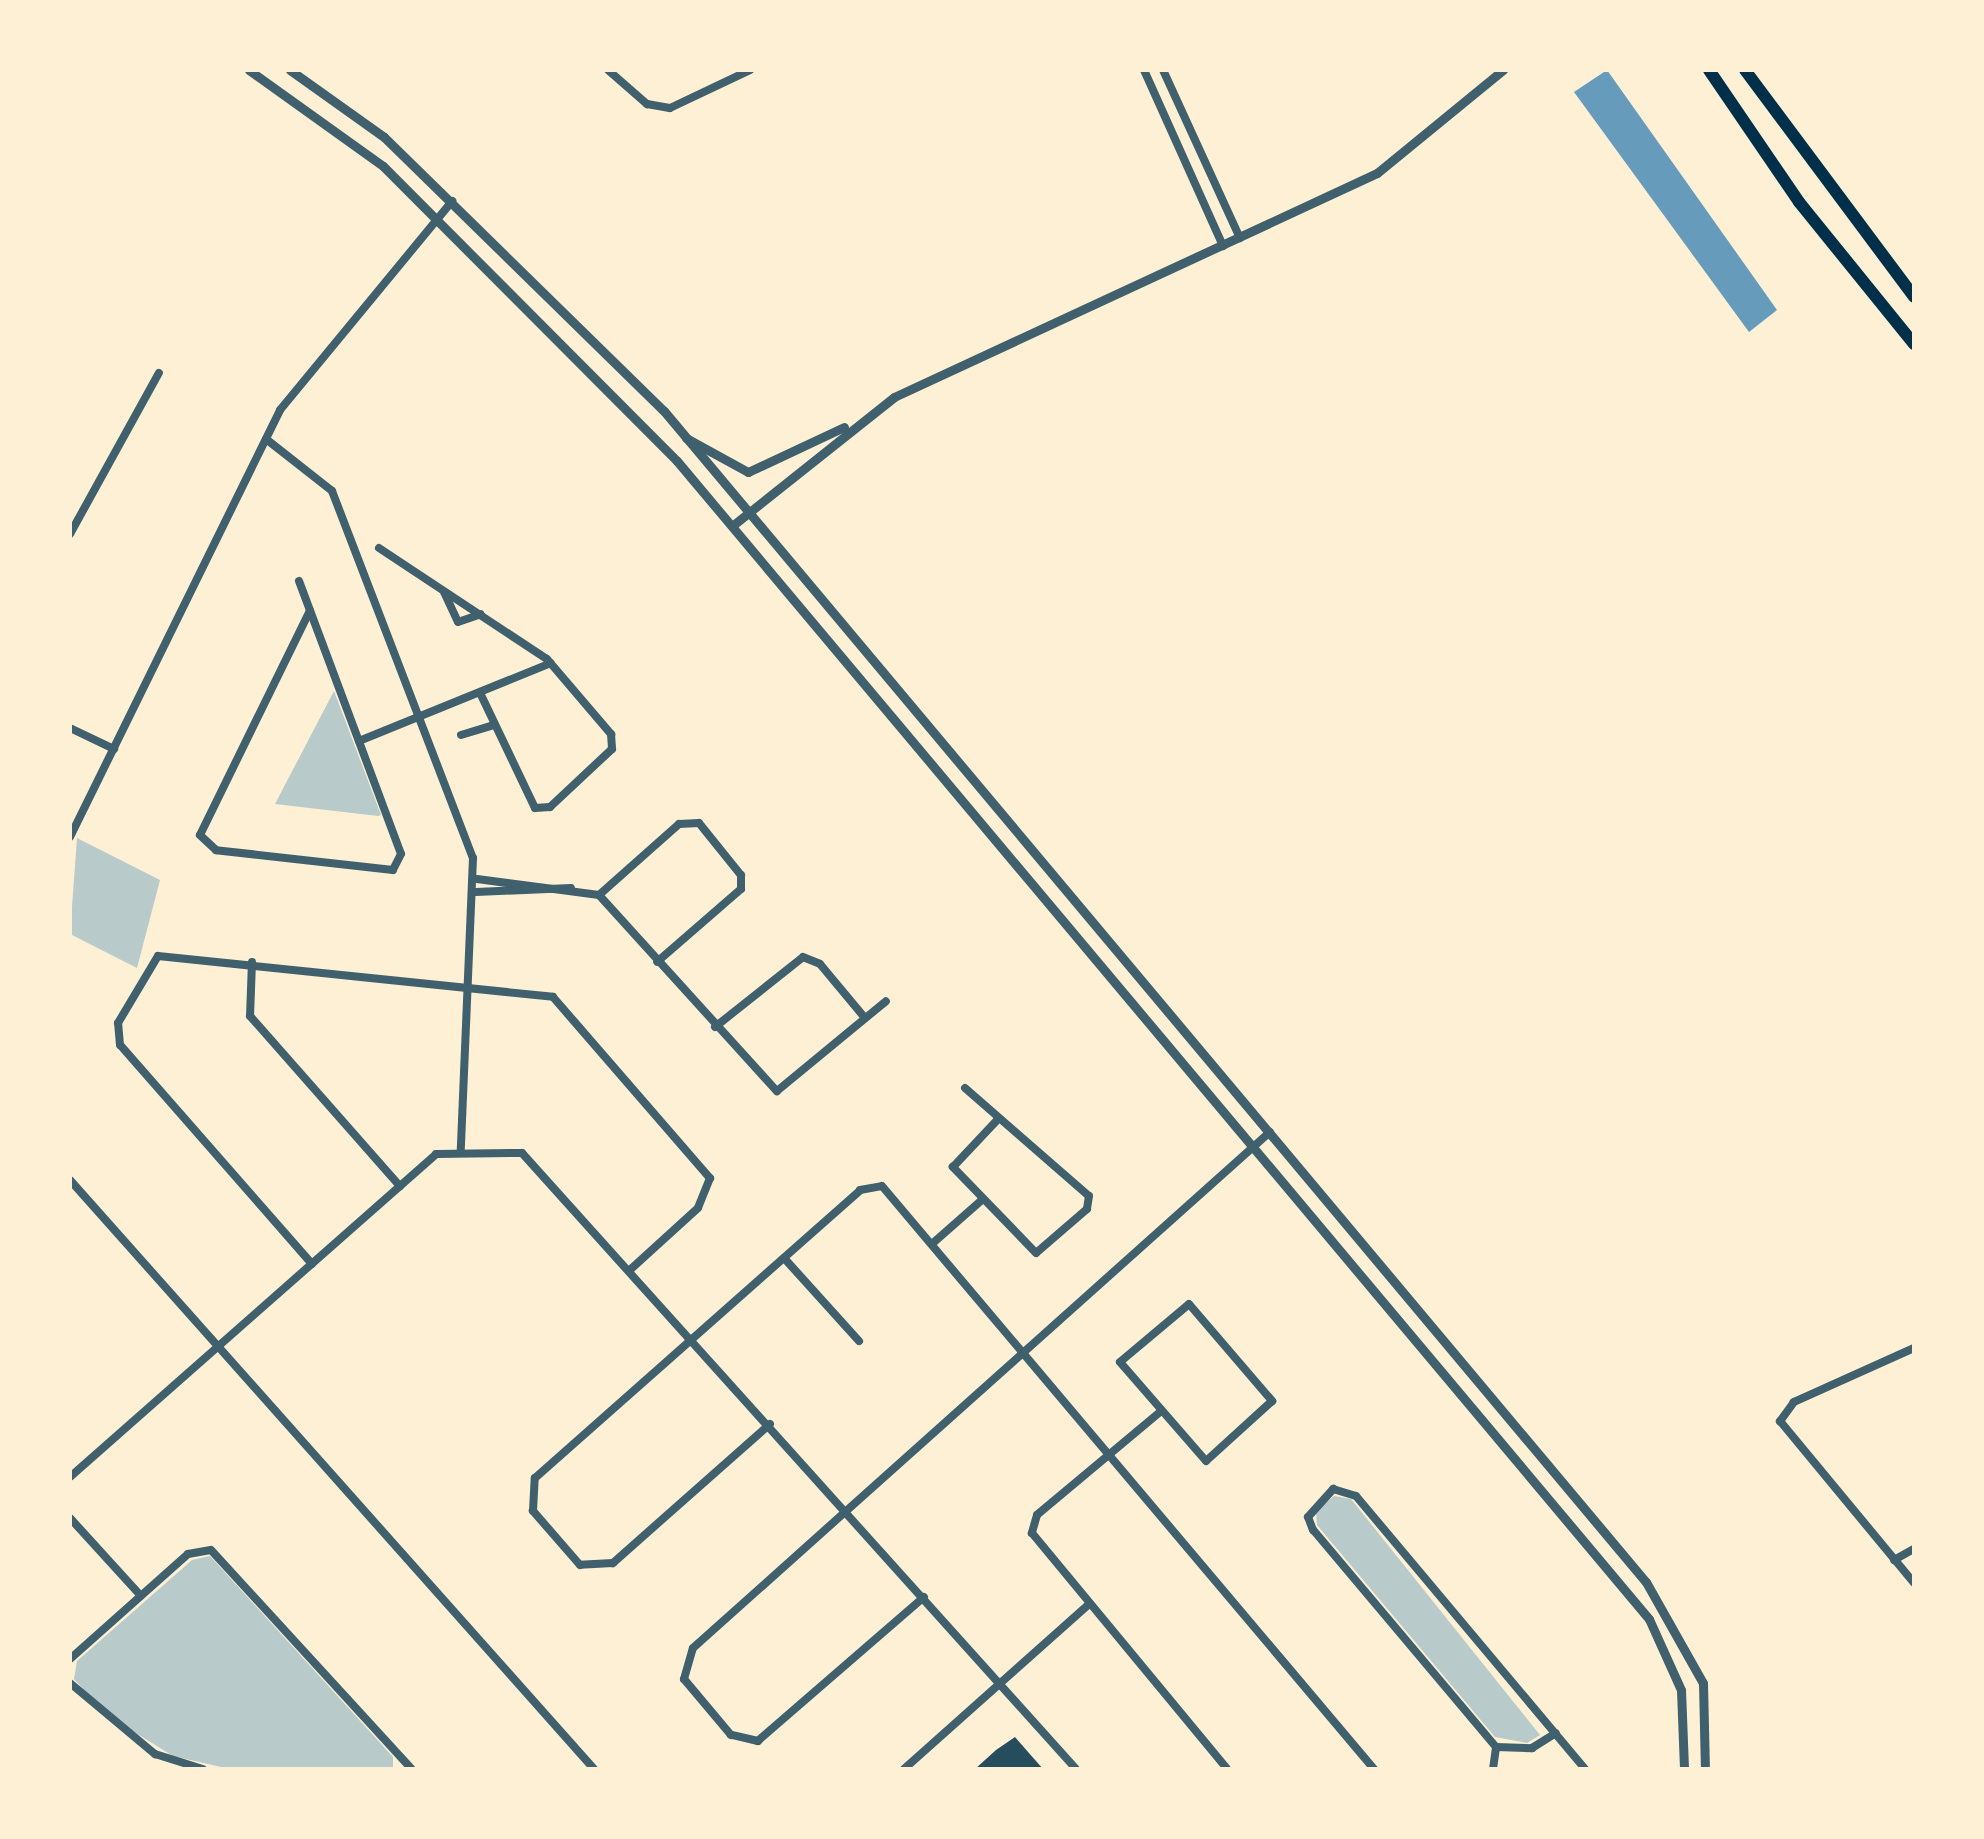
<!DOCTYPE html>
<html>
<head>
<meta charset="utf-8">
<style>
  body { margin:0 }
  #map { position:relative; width:1984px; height:1839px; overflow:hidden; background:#fdf0d5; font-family:"Fira Sans Condensed",sans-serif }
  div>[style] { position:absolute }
  .green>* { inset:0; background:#b9caca }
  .water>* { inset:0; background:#669bbc }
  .building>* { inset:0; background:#264d5e }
  .minor>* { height:8px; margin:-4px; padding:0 4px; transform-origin:4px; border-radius:4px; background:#3f606c }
  .tertiary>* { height:9px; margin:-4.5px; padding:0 4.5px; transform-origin:4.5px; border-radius:4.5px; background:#3f606c }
  .motorway>* { height:12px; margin:-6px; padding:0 6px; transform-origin:6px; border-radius:6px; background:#003049 }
  span { translate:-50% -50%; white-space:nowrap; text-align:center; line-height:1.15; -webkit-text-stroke:9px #fdf0d5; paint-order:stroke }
  .frame { position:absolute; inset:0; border:72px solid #fdf0d5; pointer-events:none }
</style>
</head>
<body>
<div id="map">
  <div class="green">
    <i style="clip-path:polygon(334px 691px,381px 815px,378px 816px,275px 804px)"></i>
    <i style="clip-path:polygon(77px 838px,160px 880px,137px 968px,70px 934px)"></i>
    <i style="clip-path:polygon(1334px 1496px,1351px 1499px,1540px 1735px,1527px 1743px,1495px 1737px,1317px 1525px,1316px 1511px)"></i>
    <i style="clip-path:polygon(210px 1556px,393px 1757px,393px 1769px,230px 1769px,173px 1756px,110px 1717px,74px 1679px,77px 1661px,192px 1560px)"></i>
  </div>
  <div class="water">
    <i style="clip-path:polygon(1607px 70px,1777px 310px,1749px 332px,1574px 92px)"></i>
  </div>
  <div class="building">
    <i style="clip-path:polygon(1015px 1737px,1043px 1769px,975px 1769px,996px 1750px)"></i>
  </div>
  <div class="minor">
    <i style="left:608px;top:70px;width:52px;rotate:41.1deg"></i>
    <i style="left:647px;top:104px;width:23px;rotate:10deg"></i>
    <i style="left:670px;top:108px;width:89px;rotate:-25.4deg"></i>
    <i style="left:1144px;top:70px;width:193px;rotate:65.8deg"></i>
    <i style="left:1163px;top:70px;width:185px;rotate:65.4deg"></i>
    <i style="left:266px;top:439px;width:84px;rotate:38.2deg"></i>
    <i style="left:332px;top:491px;width:393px;rotate:69deg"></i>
    <i style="left:473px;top:858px;width:292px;rotate:92.4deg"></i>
    <i style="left:70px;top:534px;width:184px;rotate:-61.1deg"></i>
    <i style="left:379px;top:548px;width:201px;rotate:33.5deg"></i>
    <i style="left:547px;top:659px;width:99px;rotate:49.5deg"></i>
    <i style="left:611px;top:734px;width:15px;rotate:86deg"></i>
    <i style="left:612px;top:749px;width:85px;rotate:136.9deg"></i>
    <i style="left:550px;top:807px;width:15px;rotate:176deg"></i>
    <i style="left:535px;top:808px;width:125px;rotate:-115.5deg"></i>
    <i style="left:299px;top:581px;width:291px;rotate:69.5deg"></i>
    <i style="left:401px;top:854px;width:18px;rotate:117deg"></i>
    <i style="left:393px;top:870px;width:178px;rotate:-173.6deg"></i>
    <i style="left:216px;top:850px;width:22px;rotate:-137deg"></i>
    <i style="left:200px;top:835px;width:250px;rotate:-63.9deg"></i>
    <i style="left:444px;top:592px;width:33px;rotate:65deg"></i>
    <i style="left:458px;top:622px;width:24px;rotate:-19deg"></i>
    <i style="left:70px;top:728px;width:49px;rotate:25.5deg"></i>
    <i style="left:461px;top:735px;width:34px;rotate:-17deg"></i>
    <i style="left:359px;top:741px;width:207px;rotate:-22.1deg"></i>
    <i style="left:70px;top:837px;width:476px;rotate:-63.8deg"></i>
    <i style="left:280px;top:410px;width:271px;rotate:-50.5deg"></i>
    <i style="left:477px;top:879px;width:123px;rotate:7.5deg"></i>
    <i style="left:599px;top:895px;width:265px;rotate:47.8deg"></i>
    <i style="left:777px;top:1091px;width:141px;rotate:-39.5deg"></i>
    <i style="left:476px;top:892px;width:95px;rotate:-2.4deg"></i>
    <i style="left:599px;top:895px;width:107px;rotate:-41.6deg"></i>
    <i style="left:679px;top:824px;width:20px;rotate:-3deg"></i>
    <i style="left:699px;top:823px;width:67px;rotate:51.1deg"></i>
    <i style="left:741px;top:875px;width:14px;rotate:90deg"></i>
    <i style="left:741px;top:889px;width:111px;rotate:139deg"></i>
    <i style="left:252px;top:962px;width:54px;rotate:92.1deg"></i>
    <i style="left:250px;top:1016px;width:227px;rotate:48.6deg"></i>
    <i style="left:715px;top:1027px;width:112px;rotate:-38.5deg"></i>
    <i style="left:803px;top:957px;width:18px;rotate:22deg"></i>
    <i style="left:820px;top:964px;width:70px;rotate:50.2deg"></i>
    <i style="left:965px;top:1088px;width:164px;rotate:41.1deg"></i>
    <i style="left:1089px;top:1196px;width:13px;rotate:99deg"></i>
    <i style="left:1087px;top:1209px;width:67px;rotate:139.2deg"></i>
    <i style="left:1036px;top:1253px;width:120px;rotate:-134deg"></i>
    <i style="left:953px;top:1167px;width:67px;rotate:-46.8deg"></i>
    <i style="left:70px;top:1180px;width:788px;rotate:48.34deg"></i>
    <i style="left:933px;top:1243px;width:65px;rotate:-41.3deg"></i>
    <i style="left:784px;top:1258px;width:112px;rotate:47.9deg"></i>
    <i style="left:312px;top:1264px;width:291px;rotate:-131.2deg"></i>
    <i style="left:120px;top:1045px;width:22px;rotate:-95deg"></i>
    <i style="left:118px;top:1023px;width:78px;rotate:-59.2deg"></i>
    <i style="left:158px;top:956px;width:397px;rotate:5.9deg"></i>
    <i style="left:553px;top:997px;width:240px;rotate:49.1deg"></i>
    <i style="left:710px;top:1178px;width:32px;rotate:112deg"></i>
    <i style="left:698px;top:1208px;width:91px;rotate:137.7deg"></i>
    <i style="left:1189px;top:1304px;width:128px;rotate:49.4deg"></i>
    <i style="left:1272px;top:1401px;width:89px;rotate:137.7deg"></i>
    <i style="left:1206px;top:1461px;width:131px;rotate:-131deg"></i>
    <i style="left:1120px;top:1362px;width:90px;rotate:-40deg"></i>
    <i style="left:1914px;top:1348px;width:132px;rotate:155.8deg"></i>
    <i style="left:1794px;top:1402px;width:24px;rotate:126deg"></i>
    <i style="left:1780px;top:1421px;width:210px;rotate:50.4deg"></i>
    <i style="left:1160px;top:1412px;width:160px;rotate:140.1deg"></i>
    <i style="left:1037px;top:1515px;width:19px;rotate:106deg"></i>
    <i style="left:1032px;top:1533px;width:306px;rotate:50.4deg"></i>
    <i style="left:770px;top:1424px;width:210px;rotate:138.5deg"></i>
    <i style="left:613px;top:1563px;width:33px;rotate:177deg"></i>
    <i style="left:580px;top:1565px;width:72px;rotate:-131deg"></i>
    <i style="left:533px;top:1511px;width:33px;rotate:-87deg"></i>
    <i style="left:535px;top:1478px;width:434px;rotate:-41.5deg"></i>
    <i style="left:860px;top:1190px;width:22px;rotate:-10deg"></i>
    <i style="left:882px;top:1186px;width:763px;rotate:49.84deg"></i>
    <i style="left:70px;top:1477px;width:488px;rotate:-41.4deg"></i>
    <i style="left:436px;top:1154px;width:86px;rotate:-0.7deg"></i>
    <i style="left:522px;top:1153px;width:828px;rotate:48.03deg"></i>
    <i style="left:70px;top:1518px;width:105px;rotate:47.7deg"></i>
    <i style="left:1894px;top:1560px;width:23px;rotate:-29deg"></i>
    <i style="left:924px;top:1597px;width:220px;rotate:139.1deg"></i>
    <i style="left:758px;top:1741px;width:28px;rotate:-167deg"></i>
    <i style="left:731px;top:1735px;width:73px;rotate:-130deg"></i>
    <i style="left:684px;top:1679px;width:32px;rotate:-74deg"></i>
    <i style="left:693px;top:1648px;width:774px;rotate:-41.81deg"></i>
    <i style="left:70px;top:1659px;width:158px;rotate:-41.7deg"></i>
    <i style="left:188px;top:1554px;width:23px;rotate:-10deg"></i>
    <i style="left:211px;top:1550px;width:297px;rotate:47.5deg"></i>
    <i style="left:70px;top:1683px;width:111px;rotate:39.9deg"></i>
    <i style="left:155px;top:1754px;width:50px;rotate:17.4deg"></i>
    <i style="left:1496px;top:1747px;width:36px;rotate:2deg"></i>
    <i style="left:1532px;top:1748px;width:28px;rotate:-32deg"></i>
    <i style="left:904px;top:1769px;width:248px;rotate:-41.7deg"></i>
    <i style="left:1493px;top:1769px;width:22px;rotate:-82deg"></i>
    <i style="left:1496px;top:1747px;width:284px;rotate:-130.1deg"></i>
    <i style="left:1313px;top:1530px;width:14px;rotate:-111deg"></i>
    <i style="left:1308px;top:1517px;width:38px;rotate:-48deg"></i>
    <i style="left:1333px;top:1489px;width:24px;rotate:17deg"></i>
    <i style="left:1356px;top:1496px;width:356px;rotate:50deg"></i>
  </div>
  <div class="tertiary">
    <i style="left:249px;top:70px;width:165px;rotate:35.6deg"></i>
    <i style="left:383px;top:166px;width:416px;rotate:45.1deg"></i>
    <i style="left:677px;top:461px;width:1512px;rotate:49.99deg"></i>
    <i style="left:1649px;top:1619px;width:78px;rotate:65.7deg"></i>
    <i style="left:1681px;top:1690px;width:79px;rotate:87.8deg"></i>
    <i style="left:290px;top:70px;width:115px;rotate:35.5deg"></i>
    <i style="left:384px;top:137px;width:392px;rotate:44.4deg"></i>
    <i style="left:664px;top:411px;width:1528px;rotate:50.02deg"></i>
    <i style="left:1646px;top:1582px;width:116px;rotate:60.6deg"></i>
    <i style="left:1703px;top:1683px;width:86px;rotate:88.7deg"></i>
    <i style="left:686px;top:438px;width:71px;rotate:28.7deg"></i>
    <i style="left:748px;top:472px;width:106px;rotate:-25.1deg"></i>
    <i style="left:732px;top:526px;width:207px;rotate:-38.5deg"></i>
    <i style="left:894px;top:397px;width:532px;rotate:-24.88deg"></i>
    <i style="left:1377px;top:173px;width:163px;rotate:-39.3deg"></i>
  </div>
  <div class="motorway">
    <i style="left:1709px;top:70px;width:160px;rotate:55.7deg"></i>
    <i style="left:1799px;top:202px;width:183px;rotate:51deg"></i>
    <i style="left:1745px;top:70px;width:283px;rotate:53.3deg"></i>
  </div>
  <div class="frame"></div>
</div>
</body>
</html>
